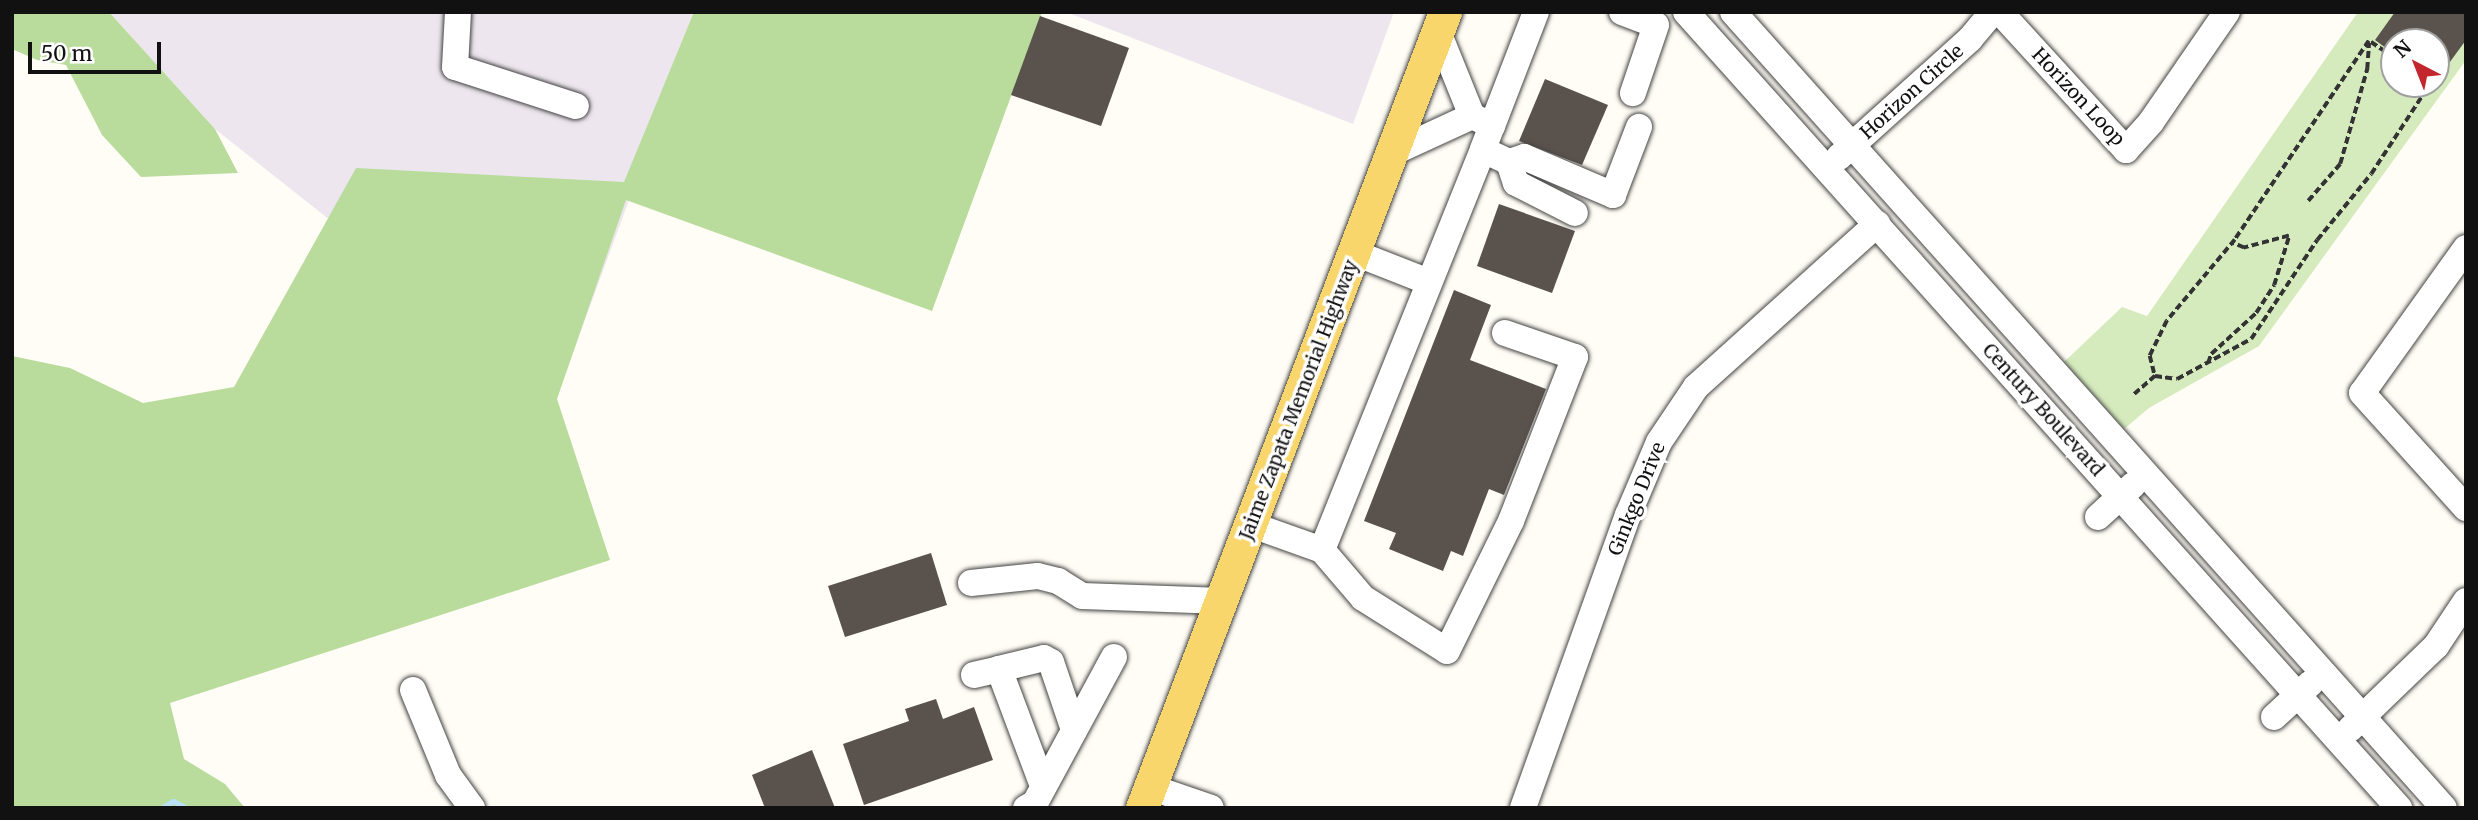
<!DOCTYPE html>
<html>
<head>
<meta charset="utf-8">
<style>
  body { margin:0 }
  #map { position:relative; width:2478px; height:820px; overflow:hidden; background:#fffdf5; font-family:Merriweather,serif }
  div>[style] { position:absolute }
  .industrial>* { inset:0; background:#eee6ef }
  .green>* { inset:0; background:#d5ebbd }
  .forest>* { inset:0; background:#b9dc9c }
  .stream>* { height:5px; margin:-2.5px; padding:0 2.5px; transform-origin:2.5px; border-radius:2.5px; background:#b9e0f7 }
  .building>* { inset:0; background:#5a524d }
  .path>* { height:3.5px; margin-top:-1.75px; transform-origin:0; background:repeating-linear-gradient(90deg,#333 0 7px,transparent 0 10.5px) }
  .roads { filter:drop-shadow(0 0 2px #444) drop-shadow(0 0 2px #444) }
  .minor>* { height:26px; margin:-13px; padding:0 13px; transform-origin:13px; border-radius:13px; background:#fff }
  .major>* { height:33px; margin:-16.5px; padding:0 16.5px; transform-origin:16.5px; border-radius:16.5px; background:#f9d66b }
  span { translate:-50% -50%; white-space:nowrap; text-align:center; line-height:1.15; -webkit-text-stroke:7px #fff; paint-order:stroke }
  .street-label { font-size:19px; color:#111 }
  .frame { position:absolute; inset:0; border:14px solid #111; pointer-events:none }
  .north { position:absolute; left:2380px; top:28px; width:70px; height:70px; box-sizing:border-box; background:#fff; border:2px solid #a0a0a0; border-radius:50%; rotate:318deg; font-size:19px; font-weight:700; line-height:28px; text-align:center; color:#111 }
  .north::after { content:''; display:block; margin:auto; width:24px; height:32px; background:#c4262e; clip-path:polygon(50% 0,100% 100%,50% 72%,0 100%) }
  .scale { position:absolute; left:28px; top:42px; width:133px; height:32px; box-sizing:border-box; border:4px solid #111; border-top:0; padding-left:9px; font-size:21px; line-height:24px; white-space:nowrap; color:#111; -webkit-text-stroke:5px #fff; paint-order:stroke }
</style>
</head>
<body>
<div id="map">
  <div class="industrial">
    <i style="clip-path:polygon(109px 12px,698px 12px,556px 399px,215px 129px)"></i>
    <i style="clip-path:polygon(1066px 12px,1394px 12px,1353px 124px)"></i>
  </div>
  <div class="green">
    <i style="clip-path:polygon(evenodd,2358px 12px,2466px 12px,2466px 60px,2259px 346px,2149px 408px,2124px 429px,2064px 362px,2122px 307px,2147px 316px,2358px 12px,2394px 42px,2436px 42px,2436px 84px,2394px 84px,2394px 42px)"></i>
  </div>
  <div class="forest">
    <i style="clip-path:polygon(12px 12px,109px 12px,215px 129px,238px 173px,141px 177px,102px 135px,66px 65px,37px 60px,12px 49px)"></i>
    <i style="clip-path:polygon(694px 12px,1042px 12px,932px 311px,626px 200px,557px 399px,610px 560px,170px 703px,184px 759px,225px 784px,245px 808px,12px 808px,12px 356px,70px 368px,143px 403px,234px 387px,356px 168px,624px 182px)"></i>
  </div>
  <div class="stream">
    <i style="left:161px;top:808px;width:14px;rotate:-30deg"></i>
    <i style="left:173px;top:801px;width:16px;rotate:27deg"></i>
  </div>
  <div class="building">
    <i style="clip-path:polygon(2395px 12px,2466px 12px,2466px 40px,2436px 81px,2436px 42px,2394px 42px,2394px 54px,2375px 40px)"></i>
    <i style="clip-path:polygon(1040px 16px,1129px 48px,1101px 126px,1011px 95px)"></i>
    <i style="clip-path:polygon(1545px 79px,1608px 105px,1582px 165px,1519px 141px)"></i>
    <i style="clip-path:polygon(1499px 204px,1575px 231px,1552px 293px,1477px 266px)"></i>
    <i style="clip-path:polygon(1454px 290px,1491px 305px,1470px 360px,1546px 389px,1504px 495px,1489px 489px,1463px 556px,1451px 551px,1443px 571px,1389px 549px,1396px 533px,1364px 521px)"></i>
    <i style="clip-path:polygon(931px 553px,947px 605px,845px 637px,828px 586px)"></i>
    <i style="clip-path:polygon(936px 699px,943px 719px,974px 707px,993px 760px,864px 805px,843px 744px,909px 721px,905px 709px)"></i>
    <i style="clip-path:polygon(812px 750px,835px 808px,765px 808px,752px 775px)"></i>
  </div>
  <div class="path">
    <i style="left:2394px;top:58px;width:30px;rotate:-146deg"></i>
    <i style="left:2369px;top:41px;width:240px;rotate:124deg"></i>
    <i style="left:2235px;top:240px;width:106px;rotate:130deg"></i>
    <i style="left:2167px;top:321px;width:39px;rotate:116deg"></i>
    <i style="left:2150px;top:356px;width:21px;rotate:76deg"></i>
    <i style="left:2155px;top:376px;width:22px;rotate:8deg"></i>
    <i style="left:2177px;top:379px;width:84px;rotate:-28.4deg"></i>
    <i style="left:2251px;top:339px;width:119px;rotate:-56.3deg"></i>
    <i style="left:2317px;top:240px;width:85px;rotate:-50.7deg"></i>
    <i style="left:2371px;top:174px;width:108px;rotate:-56.8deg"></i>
    <i style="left:2308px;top:201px;width:49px;rotate:-49.1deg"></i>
    <i style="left:2340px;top:164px;width:99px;rotate:-74.1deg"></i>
    <i style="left:2367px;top:69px;width:26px;rotate:-86deg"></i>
    <i style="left:2208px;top:363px;width:9px;rotate:-72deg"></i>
    <i style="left:2211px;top:354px;width:61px;rotate:-42.3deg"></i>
    <i style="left:2256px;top:313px;width:33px;rotate:-57deg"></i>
    <i style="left:2274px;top:285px;width:51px;rotate:-73deg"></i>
    <i style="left:2289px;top:236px;width:47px;rotate:165.1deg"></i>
    <i style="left:2244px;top:248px;width:13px;rotate:-157deg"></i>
    <i style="left:2134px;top:394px;width:28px;rotate:-41deg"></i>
  </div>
  <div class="roads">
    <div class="minor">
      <i style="left:458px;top:12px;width:55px;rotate:93.1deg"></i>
      <i style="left:455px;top:67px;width:127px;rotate:17.9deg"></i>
      <i style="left:1622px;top:12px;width:36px;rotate:21deg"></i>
      <i style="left:1656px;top:25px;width:72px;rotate:108.7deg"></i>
      <i style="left:1686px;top:12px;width:1069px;rotate:48.15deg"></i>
      <i style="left:1733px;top:12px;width:1067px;rotate:48.23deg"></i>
      <i style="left:2000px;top:12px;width:187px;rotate:47.6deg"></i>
      <i style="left:2126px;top:150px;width:38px;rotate:-48deg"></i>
      <i style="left:2151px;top:122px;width:134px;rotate:-55.4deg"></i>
      <i style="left:1492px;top:126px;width:122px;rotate:-68.9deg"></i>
      <i style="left:1392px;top:153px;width:88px;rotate:-24.8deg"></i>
      <i style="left:1494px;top:155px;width:17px;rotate:25deg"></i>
      <i style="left:1509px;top:162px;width:22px;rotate:72deg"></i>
      <i style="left:1516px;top:183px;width:66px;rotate:27deg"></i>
      <i style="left:1839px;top:157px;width:176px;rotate:-42deg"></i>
      <i style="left:1970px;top:39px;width:35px;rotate:-50deg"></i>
      <i style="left:1509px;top:162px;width:16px;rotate:-18deg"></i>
      <i style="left:1524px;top:157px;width:97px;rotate:23.1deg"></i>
      <i style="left:1613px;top:195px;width:73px;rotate:-69.1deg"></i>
      <i style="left:2466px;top:248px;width:178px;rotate:125.6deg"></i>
      <i style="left:2362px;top:393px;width:155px;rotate:47.9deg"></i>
      <i style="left:1355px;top:253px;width:79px;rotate:21.4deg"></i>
      <i style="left:2098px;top:517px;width:47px;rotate:-42.4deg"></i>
      <i style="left:1252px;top:525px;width:74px;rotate:19.7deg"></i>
      <i style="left:1322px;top:550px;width:432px;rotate:-68.1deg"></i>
      <i style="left:1483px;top:149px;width:25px;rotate:-69deg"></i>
      <i style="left:1492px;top:126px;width:22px;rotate:-153deg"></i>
      <i style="left:1472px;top:116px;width:91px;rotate:-112deg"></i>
      <i style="left:1322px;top:550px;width:63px;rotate:49.5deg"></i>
      <i style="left:1363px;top:598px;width:99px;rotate:32.2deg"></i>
      <i style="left:1447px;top:651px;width:145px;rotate:-63.8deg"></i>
      <i style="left:1511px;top:521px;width:176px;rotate:-68.7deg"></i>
      <i style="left:1575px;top:357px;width:74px;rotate:-161.1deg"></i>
      <i style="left:971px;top:583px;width:67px;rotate:-6deg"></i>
      <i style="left:1038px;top:576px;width:21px;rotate:14deg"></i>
      <i style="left:1058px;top:581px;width:28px;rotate:32deg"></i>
      <i style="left:1082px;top:596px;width:141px;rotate:2deg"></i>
      <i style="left:974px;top:675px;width:26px;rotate:-13deg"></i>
      <i style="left:413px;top:690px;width:92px;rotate:67.6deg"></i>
      <i style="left:448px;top:775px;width:41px;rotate:54deg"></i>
      <i style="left:2274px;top:717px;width:50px;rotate:-42.6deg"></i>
      <i style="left:2350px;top:729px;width:120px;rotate:-44deg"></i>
      <i style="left:2436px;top:646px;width:54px;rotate:-56.3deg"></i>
      <i style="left:1043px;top:786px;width:125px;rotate:-110.6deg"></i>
      <i style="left:999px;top:669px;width:46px;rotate:-13.7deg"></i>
      <i style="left:1044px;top:658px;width:8px;rotate:30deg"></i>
      <i style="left:1051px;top:662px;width:72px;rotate:71.3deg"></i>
      <i style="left:1153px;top:788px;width:61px;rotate:19deg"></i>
      <i style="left:1026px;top:808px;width:10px;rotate:-29deg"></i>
      <i style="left:1035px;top:803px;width:166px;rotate:-61.6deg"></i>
      <i style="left:1523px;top:808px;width:311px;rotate:-70.3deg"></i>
      <i style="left:1628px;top:515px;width:79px;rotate:-67deg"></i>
      <i style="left:1659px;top:442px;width:66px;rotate:-56.1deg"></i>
      <i style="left:1696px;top:387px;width:244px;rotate:-42deg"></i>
    </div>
    <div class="major">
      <i style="left:1142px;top:808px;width:852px;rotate:-69.16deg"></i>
    </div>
  </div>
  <div class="street-label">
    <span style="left:1912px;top:92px;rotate:-42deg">Horizon Circle</span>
    <span style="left:2078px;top:97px;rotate:47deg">Horizon Loop</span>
    <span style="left:1299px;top:400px;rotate:-69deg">Jaime Zapata Memorial Highway</span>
    <span style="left:2043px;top:410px;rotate:48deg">Century Boulevard</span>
    <span style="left:1637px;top:499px;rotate:-68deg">Ginkgo Drive</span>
  </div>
  <div class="frame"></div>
  <div class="north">N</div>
  <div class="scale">50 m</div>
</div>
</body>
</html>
